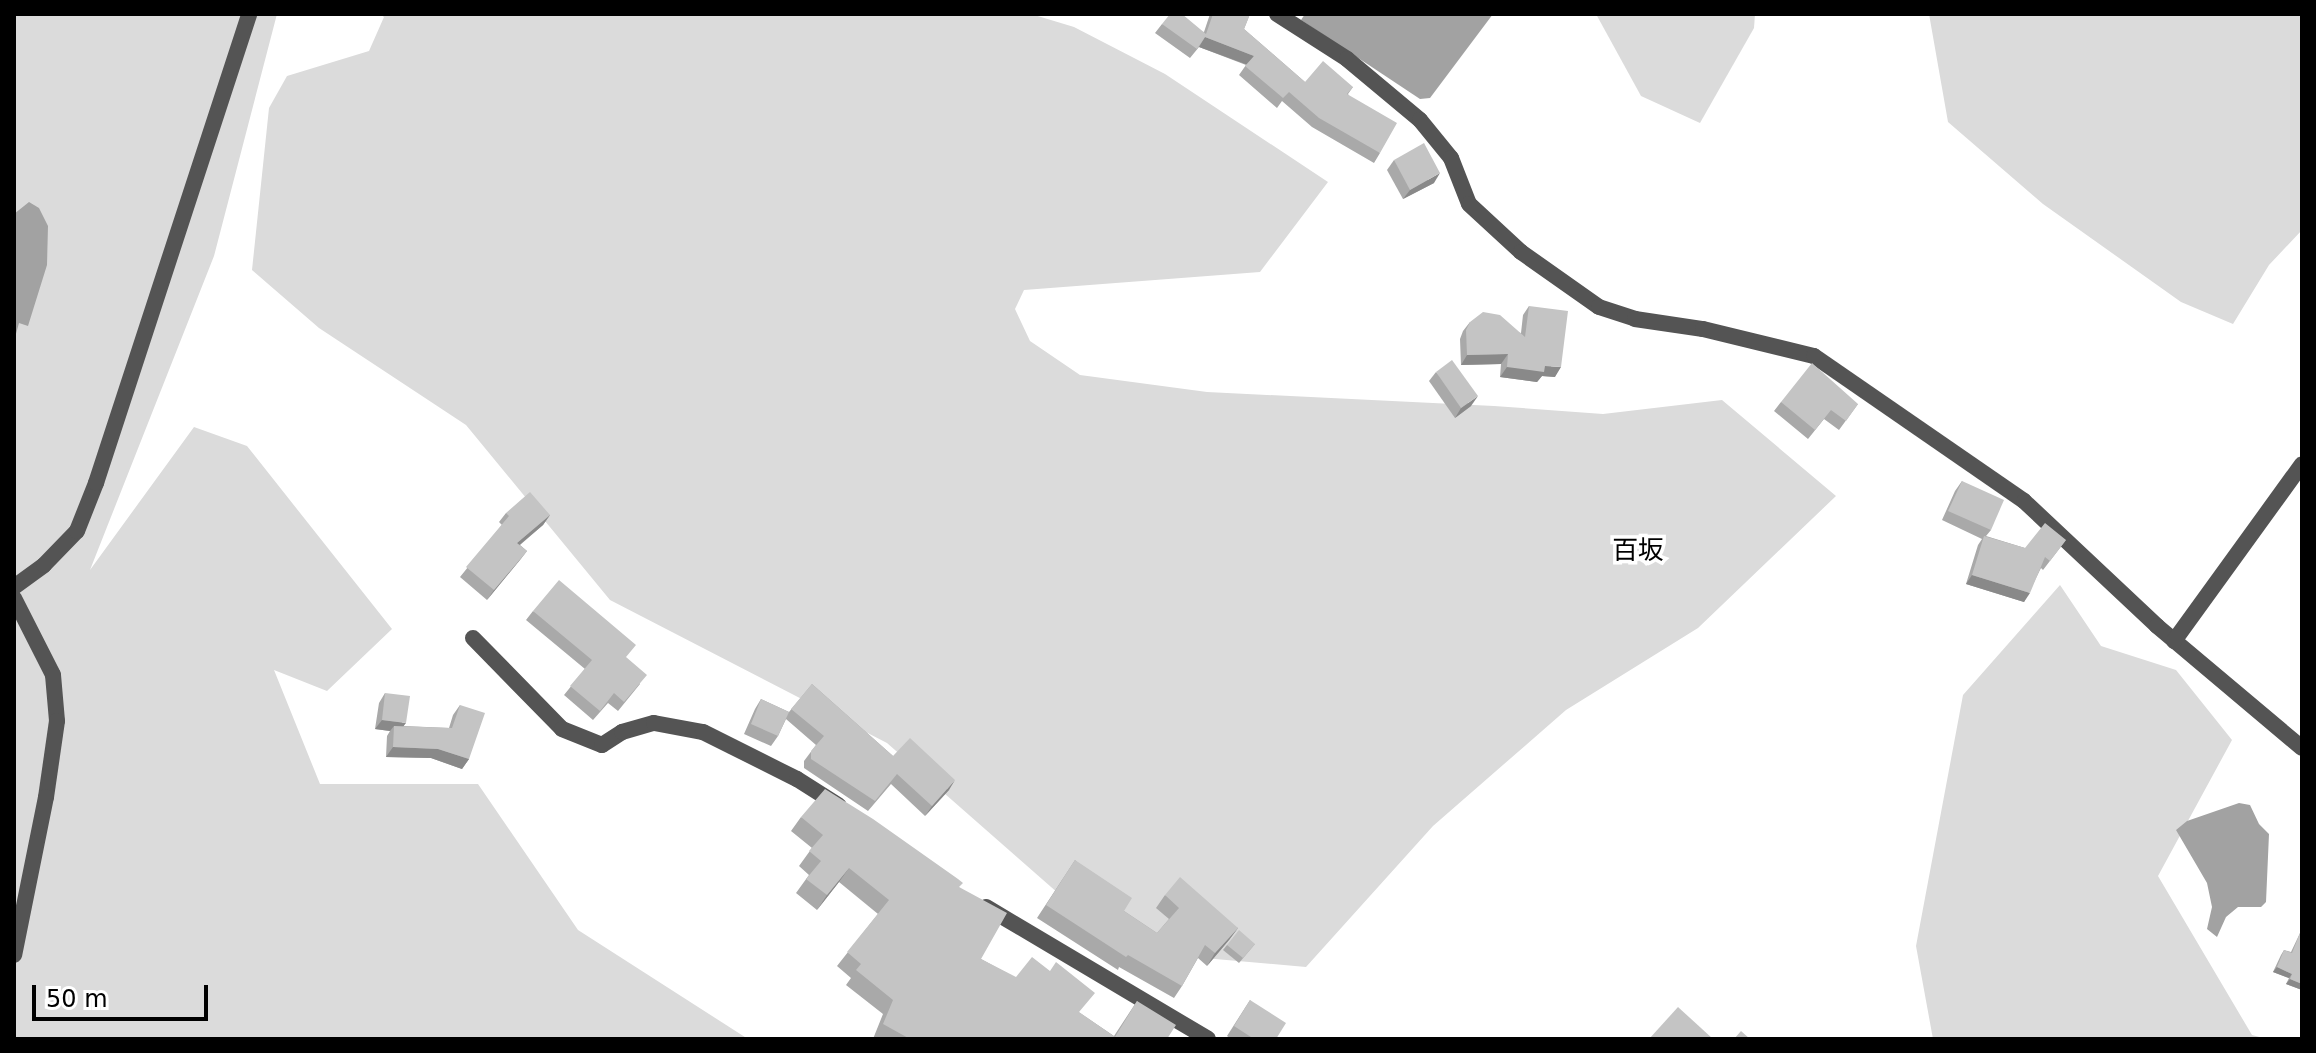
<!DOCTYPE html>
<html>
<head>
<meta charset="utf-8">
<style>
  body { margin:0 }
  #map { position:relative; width:2316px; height:1053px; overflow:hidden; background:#fff; font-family:"DejaVu Sans","Noto Sans JP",sans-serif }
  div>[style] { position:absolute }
  .green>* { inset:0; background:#dbdbdb }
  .water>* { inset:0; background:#a2a2a2 }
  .minor>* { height:16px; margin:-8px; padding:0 8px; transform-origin:8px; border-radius:8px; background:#545454 }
  .wall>* { inset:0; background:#a9a9a9 }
  .shaded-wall>* { inset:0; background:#898989 }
  .building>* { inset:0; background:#c4c4c4 }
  span { translate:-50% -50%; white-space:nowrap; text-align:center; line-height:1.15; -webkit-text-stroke:7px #fff; paint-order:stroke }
  .neighbourhood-label { font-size:26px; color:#000 }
  .frame { position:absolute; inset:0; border:16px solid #000; pointer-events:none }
  .scale { position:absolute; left:32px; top:985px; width:176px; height:36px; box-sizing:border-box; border:4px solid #000; border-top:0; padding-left:10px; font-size:24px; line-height:28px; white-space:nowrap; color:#000; -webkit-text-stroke:6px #fff; paint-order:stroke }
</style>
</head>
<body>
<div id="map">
  <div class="green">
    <i style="clip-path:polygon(14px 14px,277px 14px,214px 256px,90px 570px,194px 427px,247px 446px,392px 629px,327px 691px,274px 670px,320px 784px,478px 784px,578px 930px,748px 1039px,14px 1039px)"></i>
    <i style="clip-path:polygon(380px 14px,1031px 14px,1074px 27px,1165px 74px,1328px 182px,1260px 272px,1024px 290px,1015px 309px,1030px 341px,1080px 375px,1207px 392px,1494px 406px,1603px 414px,1722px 400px,1836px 496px,1698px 628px,1566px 710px,1433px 826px,1306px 967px,1124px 951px,887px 743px,610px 600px,466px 425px,319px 328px,252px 270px,269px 108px,287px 76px,369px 51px,384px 17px)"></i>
    <i style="clip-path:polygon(1596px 14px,1755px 14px,1754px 28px,1700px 123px,1641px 96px)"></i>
    <i style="clip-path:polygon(1929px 14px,2302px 14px,2302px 230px,2269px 265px,2233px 324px,2181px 302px,2043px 204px,1948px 122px)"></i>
    <i style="clip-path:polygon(2060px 585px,2101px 646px,2176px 670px,2232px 740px,2158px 876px,2252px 1035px,2267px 1039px,1933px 1039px,1916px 946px,1963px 695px)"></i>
  </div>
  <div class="water">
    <i style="clip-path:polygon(1305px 14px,1493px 14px,1430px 98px,1420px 99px,1301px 20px)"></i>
    <i style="clip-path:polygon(29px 202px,39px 208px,48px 226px,47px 265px,28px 326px,19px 323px,14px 341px,14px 214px)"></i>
    <i style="clip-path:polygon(2239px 803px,2250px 805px,2259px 824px,2269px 834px,2266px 902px,2261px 907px,2238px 907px,2226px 917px,2217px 937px,2207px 929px,2212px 907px,2207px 883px,2176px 830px,2187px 821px)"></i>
  </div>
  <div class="minor">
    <i style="left:1277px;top:14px;width:83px;rotate:32.7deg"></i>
    <i style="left:1347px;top:59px;width:95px;rotate:39.9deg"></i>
    <i style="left:1420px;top:120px;width:49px;rotate:50.8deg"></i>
    <i style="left:1451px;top:158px;width:49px;rotate:68.6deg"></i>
    <i style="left:1469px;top:204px;width:71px;rotate:42.7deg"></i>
    <i style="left:1521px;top:252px;width:95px;rotate:35.2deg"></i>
    <i style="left:1599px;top:307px;width:38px;rotate:18deg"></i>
    <i style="left:1635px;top:319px;width:69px;rotate:8.4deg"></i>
    <i style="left:1703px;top:329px;width:114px;rotate:13.7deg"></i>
    <i style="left:1814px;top:356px;width:255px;rotate:34.6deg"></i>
    <i style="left:2024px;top:501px;width:183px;rotate:43.2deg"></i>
    <i style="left:2157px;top:626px;width:189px;rotate:40.1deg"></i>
    <i style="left:14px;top:587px;width:37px;rotate:-36deg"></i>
    <i style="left:44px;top:565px;width:47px;rotate:-45.9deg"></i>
    <i style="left:77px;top:531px;width:52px;rotate:-68.4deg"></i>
    <i style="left:96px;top:483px;width:493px;rotate:-71.9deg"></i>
    <i style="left:14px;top:598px;width:86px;rotate:63.1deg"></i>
    <i style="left:53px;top:675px;width:46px;rotate:85deg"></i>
    <i style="left:57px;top:721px;width:77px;rotate:98.2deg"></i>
    <i style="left:46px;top:797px;width:161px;rotate:101.4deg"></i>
    <i style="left:473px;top:638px;width:127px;rotate:45.6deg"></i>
    <i style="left:562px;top:729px;width:43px;rotate:21.8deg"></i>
    <i style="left:602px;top:745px;width:24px;rotate:-33deg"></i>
    <i style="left:622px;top:732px;width:33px;rotate:-16deg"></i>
    <i style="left:654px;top:723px;width:50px;rotate:10.4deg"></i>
    <i style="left:703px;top:732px;width:105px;rotate:26.6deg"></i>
    <i style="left:797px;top:779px;width:49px;rotate:32.4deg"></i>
    <i style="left:2174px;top:641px;width:218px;rotate:-54.1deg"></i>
    <i style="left:986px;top:907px;width:258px;rotate:30.7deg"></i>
  </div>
  <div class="wall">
    <i style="clip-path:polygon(1210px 14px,1250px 14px,1244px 29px,1305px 82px,1353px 87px,1348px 94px,1380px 153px,1374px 163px,1312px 127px,1282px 101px,1277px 108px,1239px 75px,1246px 65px,1199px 47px,1190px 58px,1155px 33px,1162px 24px,1204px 32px)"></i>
    <i style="clip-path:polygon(1394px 160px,1434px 183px,1403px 199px,1387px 170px)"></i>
    <i style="clip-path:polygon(1529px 306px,1555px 377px,1542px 376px,1537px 382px,1500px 377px,1501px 364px,1461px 365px,1460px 339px,1463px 331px,1470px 322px,1521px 333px,1523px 315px)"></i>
    <i style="clip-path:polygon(1436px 372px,1471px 406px,1455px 418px,1429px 381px)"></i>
    <i style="clip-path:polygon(1781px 402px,1858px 404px,1839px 430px,1824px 419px,1808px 439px,1774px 411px)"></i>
    <i style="clip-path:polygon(1962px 481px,1991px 530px,1986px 536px,2025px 548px,2066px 540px,2043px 570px,2041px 568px,2024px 602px,1966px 584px,1978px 545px,1982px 539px,1942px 520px,1955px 491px)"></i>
    <i style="clip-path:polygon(506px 513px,550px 515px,543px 525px,520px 545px,527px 551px,487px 600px,460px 577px,502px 525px,499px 522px)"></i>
    <i style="clip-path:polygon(533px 611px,626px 658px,640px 684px,618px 711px,608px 703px,593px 720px,564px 695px,585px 669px,526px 620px)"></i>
    <i style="clip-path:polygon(812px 684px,893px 756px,949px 790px,925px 816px,891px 784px,868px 811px,804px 768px,804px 761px,816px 745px,786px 719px,778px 736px,771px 746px,744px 734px,755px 709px,761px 699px,789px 712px)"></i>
    <i style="clip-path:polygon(385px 693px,404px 726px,449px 728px,453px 715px,460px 705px,469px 759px,462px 769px,431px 758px,386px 757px,387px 736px,390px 731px,375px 729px,379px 703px)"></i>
    <i style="clip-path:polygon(801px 817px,959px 887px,981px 959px,1080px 1013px,1114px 1036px,1137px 1001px,1167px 1039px,873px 1039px,883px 1014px,846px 985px,851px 978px,837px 966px,878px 914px,839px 882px,817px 910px,796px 893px,809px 875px,799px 866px,812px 848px,791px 831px)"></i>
    <i style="clip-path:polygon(1075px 860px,1124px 911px,1157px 933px,1169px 919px,1156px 908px,1165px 895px,1238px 928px,1229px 940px,1207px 966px,1198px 958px,1182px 986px,1174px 998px,1119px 967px,1118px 970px,1037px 918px)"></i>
    <i style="clip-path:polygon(2300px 933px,2302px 990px,2286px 984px,2289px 978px,2273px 972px,2281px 955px,2284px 950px,2291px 952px)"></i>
    <i style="clip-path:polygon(1255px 944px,1239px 963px,1223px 950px,1227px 945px)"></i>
    <i style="clip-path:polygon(1250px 1000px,1276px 1039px,1231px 1039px,1227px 1036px)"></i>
  </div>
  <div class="shaded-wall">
    <i style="clip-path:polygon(1205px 37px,1254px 56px,1248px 65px,1199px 47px)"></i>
    <i style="clip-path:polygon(1440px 173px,1434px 183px,1403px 199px,1410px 190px)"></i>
    <i style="clip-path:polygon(1508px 354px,1501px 364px,1461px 365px,1467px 355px)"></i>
    <i style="clip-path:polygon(1545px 366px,1561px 367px,1555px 377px,1542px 376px,1537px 382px,1500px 377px,1507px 367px)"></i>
    <i style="clip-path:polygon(1478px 396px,1471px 406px,1455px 418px,1461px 408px)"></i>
    <i style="clip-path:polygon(550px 515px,543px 525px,511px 552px,517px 543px)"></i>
    <i style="clip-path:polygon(527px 551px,520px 560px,487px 600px,494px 590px)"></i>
    <i style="clip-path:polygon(1972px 575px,2030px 593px,2024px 602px,1966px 584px)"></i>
    <i style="clip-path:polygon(382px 720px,406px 723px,399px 732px,394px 726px,390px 731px,375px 729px)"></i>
    <i style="clip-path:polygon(393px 747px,438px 749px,469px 759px,462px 769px,431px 758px,386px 757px)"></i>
    <i style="clip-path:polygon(955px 780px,949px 790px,925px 816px,932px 806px)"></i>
    <i style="clip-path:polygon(849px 868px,839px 882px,817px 910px,827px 895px)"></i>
    <i style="clip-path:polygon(1238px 928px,1229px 940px,1207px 966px,1215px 953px)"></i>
    <i style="clip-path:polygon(2277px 967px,2292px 974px,2289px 978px,2273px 972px)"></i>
    <i style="clip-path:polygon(2290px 979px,2302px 984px,2302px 990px,2286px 984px)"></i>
  </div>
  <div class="building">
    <i style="clip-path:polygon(1170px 14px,1182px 14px,1206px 34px,1213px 14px,1250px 14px,1244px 29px,1305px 82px,1323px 61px,1353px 87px,1347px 94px,1397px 123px,1380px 153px,1319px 118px,1289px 92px,1283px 98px,1245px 66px,1254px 56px,1205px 37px,1197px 49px,1162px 24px)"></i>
    <i style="clip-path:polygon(1424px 143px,1440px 173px,1410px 190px,1394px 160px)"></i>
    <i style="clip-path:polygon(1529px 306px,1568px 311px,1561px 367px,1545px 366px,1544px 372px,1507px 367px,1508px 354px,1467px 355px,1466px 330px,1470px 322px,1483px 312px,1500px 315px,1525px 337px)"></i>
    <i style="clip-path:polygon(1452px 360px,1478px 396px,1461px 408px,1436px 372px)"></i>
    <i style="clip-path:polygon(1812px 363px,1858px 404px,1846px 421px,1831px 410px,1815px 430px,1781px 402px)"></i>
    <i style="clip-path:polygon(1962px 481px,2004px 500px,1991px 530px,1948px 511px)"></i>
    <i style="clip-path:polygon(530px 492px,550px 515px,517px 543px,527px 551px,494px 590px,466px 567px,509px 516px,506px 513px)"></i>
    <i style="clip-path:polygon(2045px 523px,2066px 540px,2050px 561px,2045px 557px,2030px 593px,1972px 575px,1984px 536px,2025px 548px)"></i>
    <i style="clip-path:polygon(559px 580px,636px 645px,626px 657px,647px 675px,624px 702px,614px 693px,600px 711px,570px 686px,592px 660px,533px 611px)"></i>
    <i style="clip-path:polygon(812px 684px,893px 756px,910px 738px,955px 780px,932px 806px,897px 774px,875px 801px,811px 759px,811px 751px,824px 736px,791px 709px)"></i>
    <i style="clip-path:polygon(385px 693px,410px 696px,406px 723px,382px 720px)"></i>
    <i style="clip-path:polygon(761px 699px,789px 712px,778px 736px,751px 724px)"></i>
    <i style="clip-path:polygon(460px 705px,485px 713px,469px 759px,438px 749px,393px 747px,394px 726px,452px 728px)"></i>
    <i style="clip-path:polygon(825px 789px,873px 819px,958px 879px,963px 883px,959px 887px,1007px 913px,981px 959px,1016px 977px,1032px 957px,1050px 971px,1056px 962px,1095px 993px,1079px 1012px,1115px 1037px,1137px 1001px,1176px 1025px,1167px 1039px,910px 1039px,883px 1024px,893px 1000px,856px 970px,861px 964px,847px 952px,889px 900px,849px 868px,827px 895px,806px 879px,821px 861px,809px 851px,823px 835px,801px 817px)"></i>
    <i style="clip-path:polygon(1075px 860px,1132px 898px,1124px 911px,1157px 933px,1179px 908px,1165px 895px,1180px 877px,1238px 928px,1215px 953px,1205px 945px,1182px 986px,1128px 955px,1126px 957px,1046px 905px)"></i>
    <i style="clip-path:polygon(1239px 930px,1255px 944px,1243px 958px,1227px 945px)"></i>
    <i style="clip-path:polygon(2300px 933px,2302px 934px,2302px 984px,2290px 979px,2292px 974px,2277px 967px,2284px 950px,2292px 953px)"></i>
    <i style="clip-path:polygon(1250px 1000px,1286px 1023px,1276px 1039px,1254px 1039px,1234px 1026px)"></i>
    <i style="clip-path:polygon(1678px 1007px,1713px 1039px,1649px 1039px)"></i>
    <i style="clip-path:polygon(1741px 1031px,1750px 1039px,1734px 1039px)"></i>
  </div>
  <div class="neighbourhood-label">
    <span style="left:1638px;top:551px">百坂</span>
  </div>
  <div class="frame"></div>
  <div class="scale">50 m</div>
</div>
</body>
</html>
